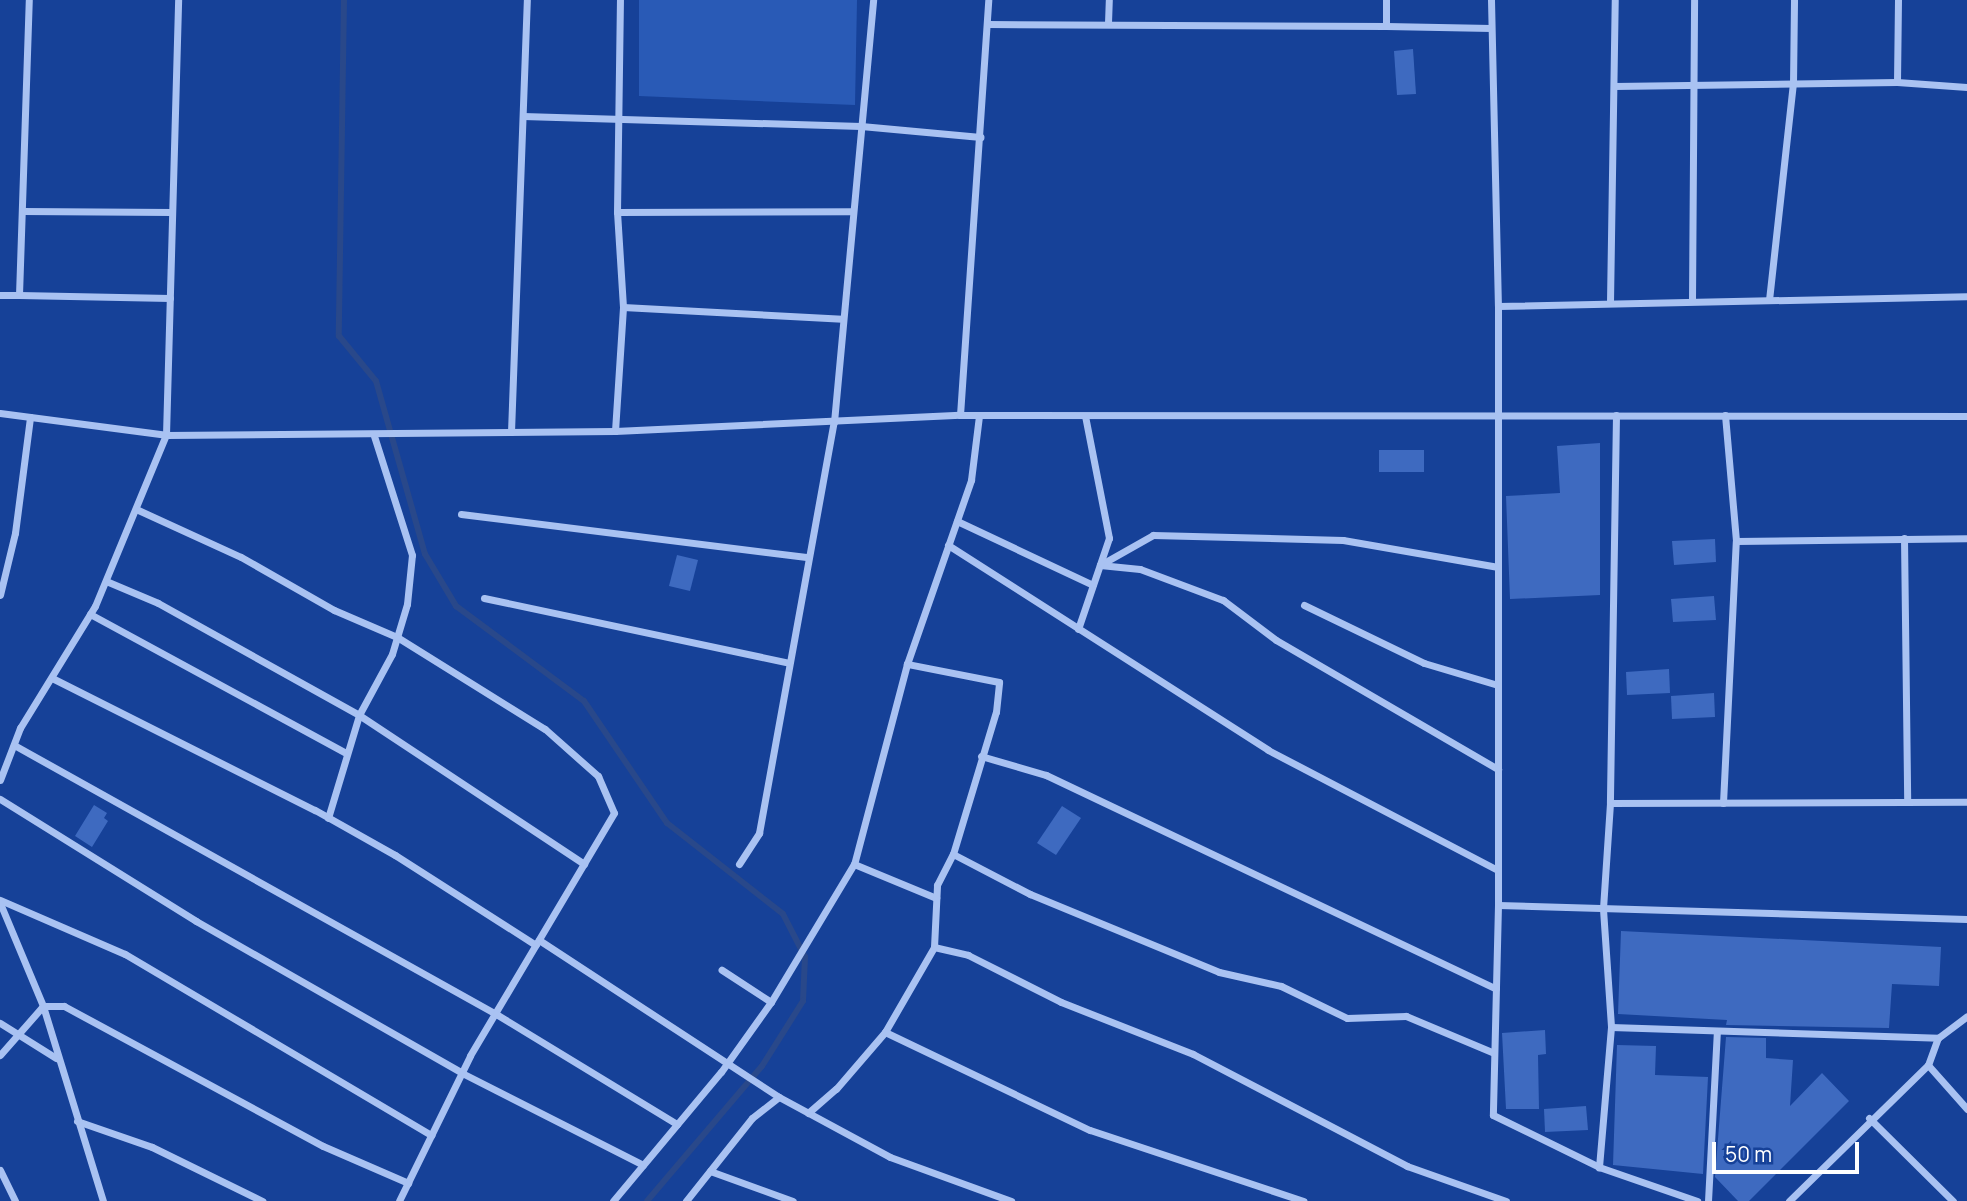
<!DOCTYPE html>
<html>
<head>
<meta charset="utf-8">
<style>
  body { margin:0 }
  #map { position:relative; width:1967px; height:1201px; overflow:hidden; background:#164198; font-family:Manrope,sans-serif }
  div>[style] { position:absolute }
  .green>* { inset:0; background:#295ab6 }
  .stream>* { height:6px; margin:-3px; padding:0 3px; transform-origin:3px; border-radius:3px; background:#29488a }
  .building>* { inset:0; background:#3e6ac0 }
  .street>* { height:7px; margin:-3.5px; padding:0 3.5px; transform-origin:3.5px; border-radius:3.5px; background:#a9c2f2 }
  span { translate:-50% -50%; white-space:nowrap; text-align:center; line-height:1.15; -webkit-text-stroke:6px #164198; paint-order:stroke }
  .scale { position:absolute; left:1712px; top:1142px; width:147px; height:32px; box-sizing:border-box; border:4px solid #fff; border-top:0; padding-left:9px; font-size:21px; line-height:24px; white-space:nowrap; color:#fff; -webkit-text-stroke:5px #164198; paint-order:stroke }
</style>
</head>
<body>
<div id="map">
  <div class="green">
    <i style="clip-path:polygon(639px 0,857px 0,855px 105px,639px 96px)"></i>
  </div>
  <div class="stream">
    <i style="left:344px;top:0;width:336px;rotate:90.9deg"></i>
    <i style="left:339px;top:336px;width:58px;rotate:50.6deg"></i>
    <i style="left:376px;top:381px;width:180px;rotate:74.2deg"></i>
    <i style="left:425px;top:554px;width:61px;rotate:59.2deg"></i>
    <i style="left:456px;top:606px;width:159px;rotate:36.6deg"></i>
    <i style="left:584px;top:701px;width:148px;rotate:55.8deg"></i>
    <i style="left:667px;top:823px;width:147px;rotate:38.1deg"></i>
    <i style="left:783px;top:914px;width:48px;rotate:62.9deg"></i>
    <i style="left:805px;top:957px;width:44px;rotate:92.6deg"></i>
    <i style="left:803px;top:1001px;width:77px;rotate:122.2deg"></i>
    <i style="left:762px;top:1066px;width:177px;rotate:130.4deg"></i>
  </div>
  <div class="building">
    <i style="clip-path:polygon(1413px 49px,1416px 94px,1397px 95px,1394px 51px)"></i>
    <i style="clip-path:polygon(1600px 443px,1600px 595px,1510px 599px,1506px 496px,1560px 493px,1557px 446px)"></i>
    <i style="clip-path:polygon(1379px 450px,1424px 450px,1424px 472px,1379px 472px)"></i>
    <i style="clip-path:polygon(1715px 539px,1716px 562px,1674px 565px,1672px 541px)"></i>
    <i style="clip-path:polygon(677px 555px,698px 560px,690px 591px,669px 586px)"></i>
    <i style="clip-path:polygon(1714px 596px,1716px 620px,1673px 622px,1671px 599px)"></i>
    <i style="clip-path:polygon(1669px 669px,1670px 693px,1627px 695px,1626px 672px)"></i>
    <i style="clip-path:polygon(1714px 693px,1715px 717px,1672px 719px,1671px 696px)"></i>
    <i style="clip-path:polygon(94px 805px,107px 813px,104px 818px,108px 821px,92px 847px,75px 836px)"></i>
    <i style="clip-path:polygon(1062px 806px,1081px 818px,1056px 855px,1037px 843px)"></i>
    <i style="clip-path:polygon(1621px 931px,1941px 947px,1939px 986px,1892px 984px,1889px 1028px,1726px 1025px,1727px 1020px,1618px 1014px)"></i>
    <i style="clip-path:polygon(1545px 1030px,1546px 1054px,1538px 1055px,1539px 1109px,1506px 1109px,1502px 1033px)"></i>
    <i style="clip-path:polygon(1726px 1037px,1766px 1038px,1766px 1058px,1793px 1060px,1790px 1106px,1822px 1073px,1849px 1101px,1749px 1201px,1738px 1201px,1715px 1177px)"></i>
    <i style="clip-path:polygon(1617px 1045px,1656px 1046px,1655px 1075px,1708px 1077px,1703px 1174px,1613px 1165px)"></i>
    <i style="clip-path:polygon(1586px 1106px,1588px 1130px,1545px 1132px,1544px 1109px)"></i>
  </div>
  <div class="street">
    <i style="left:1491px;top:0;width:306px;rotate:88.7deg"></i>
    <i style="left:1498px;top:306px;width:599px;rotate:90deg"></i>
    <i style="left:1498px;top:905px;width:469px;rotate:1.7deg"></i>
    <i style="left:1108px;top:23px;width:23px;rotate:-88deg"></i>
    <i style="left:987px;top:24px;width:399px;rotate:0.3deg"></i>
    <i style="left:1386px;top:26px;width:26px;rotate:-90deg"></i>
    <i style="left:1386px;top:26px;width:105px;rotate:1.1deg"></i>
    <i style="left:1897px;top:82px;width:70px;rotate:4.1deg"></i>
    <i style="left:1614px;top:86px;width:283px;rotate:-0.8deg"></i>
    <i style="left:1897px;top:82px;width:82px;rotate:-89.3deg"></i>
    <i style="left:523px;top:116px;width:338px;rotate:1.7deg"></i>
    <i style="left:861px;top:126px;width:120px;rotate:5.3deg"></i>
    <i style="left:22px;top:211px;width:150px;rotate:0.4deg"></i>
    <i style="left:617px;top:212px;width:236px;rotate:-0.2deg"></i>
    <i style="left:0;top:295px;width:19px"></i>
    <i style="left:19px;top:295px;width:295px;rotate:-88.1deg"></i>
    <i style="left:19px;top:295px;width:151px;rotate:1.1deg"></i>
    <i style="left:1692px;top:300px;width:300px;rotate:-89.6deg"></i>
    <i style="left:1769px;top:300px;width:217px;rotate:-83.7deg"></i>
    <i style="left:1793px;top:84px;width:84px;rotate:-89.3deg"></i>
    <i style="left:1610px;top:302px;width:302px;rotate:-89.1deg"></i>
    <i style="left:1498px;top:306px;width:469px;rotate:-1.2deg"></i>
    <i style="left:623px;top:307px;width:219px;rotate:3.1deg"></i>
    <i style="left:0;top:413px;width:167px;rotate:7.5deg"></i>
    <i style="left:166px;top:435px;width:435px;rotate:-88.4deg"></i>
    <i style="left:960px;top:415px;width:416px;rotate:-86.1deg"></i>
    <i style="left:1616px;top:415px;width:388px;rotate:90.9deg"></i>
    <i style="left:1610px;top:803px;width:106px;rotate:93.8deg"></i>
    <i style="left:1603px;top:909px;width:118px;rotate:86.1deg"></i>
    <i style="left:1611px;top:1027px;width:327px;rotate:1.9deg"></i>
    <i style="left:1725px;top:415px;width:126px;rotate:85deg"></i>
    <i style="left:615px;top:431px;width:124px;rotate:-86.3deg"></i>
    <i style="left:623px;top:307px;width:95px;rotate:-93.6deg"></i>
    <i style="left:617px;top:212px;width:212px;rotate:-89.2deg"></i>
    <i style="left:511px;top:432px;width:432px;rotate:-87.9deg"></i>
    <i style="left:136px;top:509px;width:115px;rotate:24.6deg"></i>
    <i style="left:241px;top:557px;width:107px;rotate:29.7deg"></i>
    <i style="left:334px;top:610px;width:69px;rotate:23.2deg"></i>
    <i style="left:397px;top:637px;width:174px;rotate:31.9deg"></i>
    <i style="left:545px;top:729px;width:71px;rotate:41.6deg"></i>
    <i style="left:598px;top:776px;width:40px;rotate:66.6deg"></i>
    <i style="left:614px;top:813px;width:282px;rotate:120.7deg"></i>
    <i style="left:470px;top:1056px;width:161px;rotate:116.1deg"></i>
    <i style="left:461px;top:514px;width:350px;rotate:7.1deg"></i>
    <i style="left:957px;top:521px;width:150px;rotate:25.2deg"></i>
    <i style="left:1904px;top:538px;width:264px;rotate:89.3deg"></i>
    <i style="left:948px;top:545px;width:380px;rotate:32.6deg"></i>
    <i style="left:1268px;top:750px;width:259px;rotate:27.6deg"></i>
    <i style="left:1100px;top:565px;width:40px;rotate:5.7deg"></i>
    <i style="left:1140px;top:569px;width:89px;rotate:20.5deg"></i>
    <i style="left:1223px;top:600px;width:66px;rotate:37deg"></i>
    <i style="left:1276px;top:640px;width:257px;rotate:30.2deg"></i>
    <i style="left:1100px;top:565px;width:61px;rotate:-29.5deg"></i>
    <i style="left:1153px;top:535px;width:190px;rotate:1.5deg"></i>
    <i style="left:1343px;top:540px;width:156px;rotate:9.9deg"></i>
    <i style="left:106px;top:581px;width:56px;rotate:22.9deg"></i>
    <i style="left:158px;top:603px;width:230px;rotate:29.1deg"></i>
    <i style="left:359px;top:715px;width:69px;rotate:-61.6deg"></i>
    <i style="left:392px;top:654px;width:52px;rotate:-73.3deg"></i>
    <i style="left:407px;top:604px;width:49px;rotate:-84.2deg"></i>
    <i style="left:412px;top:555px;width:125px;rotate:-107.7deg"></i>
    <i style="left:0;top:595px;width:64px;rotate:-76.4deg"></i>
    <i style="left:15px;top:533px;width:117px;rotate:-82.6deg"></i>
    <i style="left:484px;top:598px;width:312px;rotate:12deg"></i>
    <i style="left:1304px;top:605px;width:133px;rotate:25.8deg"></i>
    <i style="left:1424px;top:663px;width:77px;rotate:16.6deg"></i>
    <i style="left:90px;top:614px;width:291px;rotate:28.5deg"></i>
    <i style="left:1078px;top:629px;width:96px;rotate:-71.2deg"></i>
    <i style="left:1109px;top:538px;width:124px;rotate:-101.1deg"></i>
    <i style="left:907px;top:664px;width:207px;rotate:104.8deg"></i>
    <i style="left:854px;top:864px;width:89px;rotate:22.5deg"></i>
    <i style="left:52px;top:678px;width:294px;rotate:26.7deg"></i>
    <i style="left:315px;top:810px;width:92px;rotate:29.4deg"></i>
    <i style="left:395px;top:855px;width:167px;rotate:32.6deg"></i>
    <i style="left:14px;top:745px;width:552px;rotate:29.17deg"></i>
    <i style="left:496px;top:1014px;width:212px;rotate:31.3deg"></i>
    <i style="left:981px;top:756px;width:68px;rotate:16.3deg"></i>
    <i style="left:1046px;top:775px;width:498px;rotate:25.4deg"></i>
    <i style="left:0;top:780px;width:56px;rotate:-69deg"></i>
    <i style="left:20px;top:728px;width:143px;rotate:-58.4deg"></i>
    <i style="left:95px;top:606px;width:185px;rotate:-67.5deg"></i>
    <i style="left:166px;top:435px;width:449px;rotate:-0.5deg"></i>
    <i style="left:615px;top:431px;width:345px;rotate:-2.7deg"></i>
    <i style="left:960px;top:415px;width:1007px;rotate:0.06deg"></i>
    <i style="left:0;top:799px;width:231px;rotate:31.9deg"></i>
    <i style="left:196px;top:921px;width:306px;rotate:29.7deg"></i>
    <i style="left:462px;top:1073px;width:203px;rotate:26.9deg"></i>
    <i style="left:1610px;top:803px;width:357px;rotate:-0.2deg"></i>
    <i style="left:1723px;top:803px;width:262px;rotate:-87.2deg"></i>
    <i style="left:1736px;top:541px;width:231px;rotate:-0.7deg"></i>
    <i style="left:328px;top:818px;width:108px;rotate:-73.2deg"></i>
    <i style="left:359px;top:715px;width:270px;rotate:33.5deg"></i>
    <i style="left:953px;top:854px;width:87px;rotate:27.5deg"></i>
    <i style="left:1030px;top:894px;width:204px;rotate:22.4deg"></i>
    <i style="left:1219px;top:972px;width:64px;rotate:12.7deg"></i>
    <i style="left:1281px;top:986px;width:73px;rotate:25.9deg"></i>
    <i style="left:1347px;top:1018px;width:59px;rotate:-1.9deg"></i>
    <i style="left:1406px;top:1016px;width:95px;rotate:22.8deg"></i>
    <i style="left:739px;top:864px;width:37px;rotate:-57deg"></i>
    <i style="left:759px;top:833px;width:418px;rotate:-79.7deg"></i>
    <i style="left:834px;top:422px;width:424px;rotate:-84.7deg"></i>
    <i style="left:0;top:900px;width:136px;rotate:23.4deg"></i>
    <i style="left:125px;top:954px;width:356px;rotate:30.6deg"></i>
    <i style="left:0;top:903px;width:112px;rotate:67.3deg"></i>
    <i style="left:43px;top:1006px;width:204px;rotate:72.9deg"></i>
    <i style="left:1498px;top:905px;width:210px;rotate:91.4deg"></i>
    <i style="left:1493px;top:1115px;width:118px;rotate:26.1deg"></i>
    <i style="left:539px;top:940px;width:287px;rotate:33.2deg"></i>
    <i style="left:934px;top:947px;width:35px;rotate:13deg"></i>
    <i style="left:968px;top:955px;width:104px;rotate:26.8deg"></i>
    <i style="left:1061px;top:1002px;width:142px;rotate:21.5deg"></i>
    <i style="left:1193px;top:1054px;width:242px;rotate:27.6deg"></i>
    <i style="left:1407px;top:1166px;width:105px;rotate:19.5deg"></i>
    <i style="left:771px;top:1002px;width:161px;rotate:-59deg"></i>
    <i style="left:0;top:1023px;width:66px;rotate:32deg"></i>
    <i style="left:1611px;top:1027px;width:141px;rotate:94.9deg"></i>
    <i style="left:1599px;top:1167px;width:104px;rotate:19.1deg"></i>
    <i style="left:885px;top:1032px;width:227px;rotate:25.6deg"></i>
    <i style="left:1090px;top:1130px;width:225px;rotate:18.4deg"></i>
    <i style="left:0;top:1055px;width:65px;rotate:-48.7deg"></i>
    <i style="left:43px;top:1006px;width:21px"></i>
    <i style="left:64px;top:1006px;width:294px;rotate:28.4deg"></i>
    <i style="left:323px;top:1146px;width:93px;rotate:23.5deg"></i>
    <i style="left:1928px;top:1065px;width:29px;rotate:-70deg"></i>
    <i style="left:1938px;top:1038px;width:36px;rotate:-37deg"></i>
    <i style="left:808px;top:1113px;width:37px;rotate:-41deg"></i>
    <i style="left:836px;top:1089px;width:75px;rotate:-49.3deg"></i>
    <i style="left:885px;top:1032px;width:98px;rotate:-60deg"></i>
    <i style="left:934px;top:947px;width:62px;rotate:-87.2deg"></i>
    <i style="left:937px;top:885px;width:35px;rotate:-63deg"></i>
    <i style="left:953px;top:854px;width:148px;rotate:-73.2deg"></i>
    <i style="left:996px;top:712px;width:30px;rotate:-84deg"></i>
    <i style="left:999px;top:682px;width:94px;rotate:-168.9deg"></i>
    <i style="left:907px;top:664px;width:195px;rotate:-70.8deg"></i>
    <i style="left:971px;top:480px;width:64px;rotate:-82.9deg"></i>
    <i style="left:1869px;top:1118px;width:118px;rotate:44.7deg"></i>
    <i style="left:77px;top:1121px;width:79px;rotate:19.1deg"></i>
    <i style="left:152px;top:1147px;width:123px;rotate:26.1deg"></i>
    <i style="left:0;top:1170px;width:34px;rotate:64deg"></i>
    <i style="left:710px;top:1171px;width:88px;rotate:19.9deg"></i>
    <i style="left:613px;top:1201px;width:168px;rotate:-50.1deg"></i>
    <i style="left:721px;top:1072px;width:86px;rotate:-54.5deg"></i>
    <i style="left:771px;top:1002px;width:59px;rotate:-146.9deg"></i>
    <i style="left:686px;top:1201px;width:106px;rotate:-51.5deg"></i>
    <i style="left:752px;top:1118px;width:34px;rotate:-38deg"></i>
    <i style="left:779px;top:1097px;width:126px;rotate:28.4deg"></i>
    <i style="left:890px;top:1157px;width:129px;rotate:20deg"></i>
    <i style="left:1708px;top:1201px;width:169px;rotate:-87deg"></i>
    <i style="left:1789px;top:1201px;width:194px;rotate:-44.4deg"></i>
    <i style="left:1928px;top:1065px;width:59px;rotate:48.4deg"></i>
  </div>
  <div class="scale">50 m</div>
</div>
</body>
</html>
